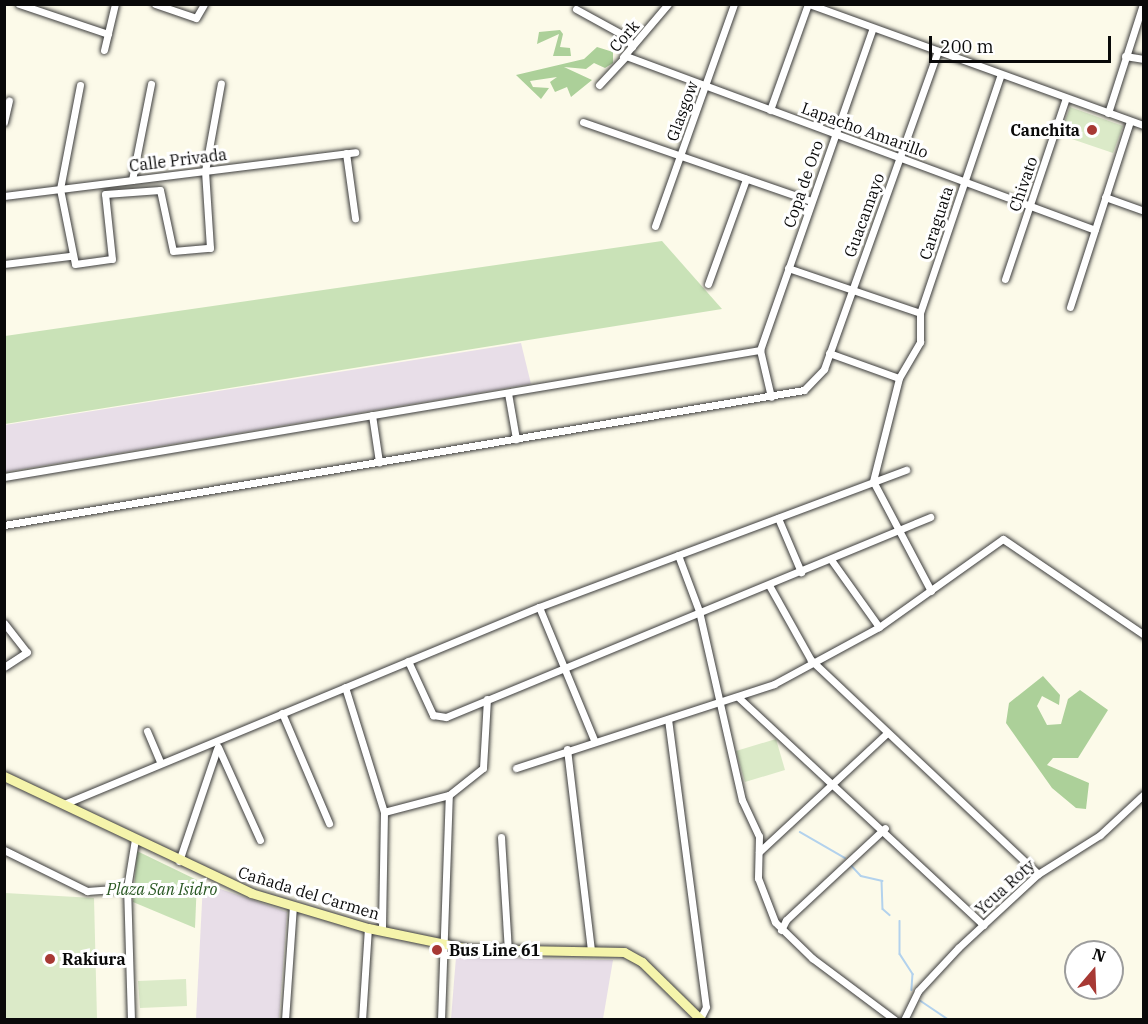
<!DOCTYPE html>
<meta charset="utf-8">
<style>
body{margin:0}
#map{position:relative;width:1148px;height:1024px;overflow:hidden;background:#fcfae9;font-family:"IBM Plex Serif",serif}
div>[style]{position:absolute}
.industrial>*{inset:0;background:#e8dee8}
.green>*{inset:0;background:#c9e2b7}
.forest>*{inset:0;background:#acd099}
.pitch>*{inset:0;background:#dbeac8}
.stream>*{height:1.5px;margin:-0.75px;padding:0 0.75px;transform-origin:0.75px;border-radius:0.75px;background:#b3d2ed}
.roads{filter:drop-shadow(0 0 2px #3c3c3c) drop-shadow(0 0 2px #3c3c3c)}
.street>*{height:7px;margin:-3.5px;padding:0 3.5px;transform-origin:3.5px;border-radius:3.5px;background:#fff}
.secondary>*{height:9px;margin:-4.5px;padding:0 4.5px;transform-origin:4.5px;border-radius:4.5px;background:#f5f4ab}
.dots>*{width:16px;height:16px;translate:-50% -50%;box-sizing:border-box;border:3px solid #fff;border-radius:50%}
span{translate:-50% -50%;white-space:nowrap;text-align:center;line-height:1.15;-webkit-text-stroke:6px #fff;paint-order:stroke}
.street-label{font-size:16px;color:#090909}
.poi-label{font-size:16px;color:#090909;font-weight:700}
.right{translate:-100% -50%;text-align:right}
.left{translate:0 -50%;text-align:left}
.park-label{font-size:16px;color:#295823;font-style:italic}
.frame{position:absolute;inset:0;border:6px solid #090909;pointer-events:none}
.north{position:absolute;left:1064px;top:940px;width:60px;height:60px;box-sizing:border-box;background:#fff;border:2px solid #9d9d9d;border-radius:50%;rotate:19deg;font-size:16px;font-weight:700;line-height:24px;text-align:center;color:#090909}
.north::after{content:'';display:block;margin:auto;width:21px;height:27px;background:#a73934;clip-path:polygon(50% 0,100% 100%,50% 72%,0 100%)}
.scale{position:absolute;left:929px;top:36px;width:182px;height:27px;box-sizing:border-box;border:3px solid #090909;border-top:0;padding-left:8px;font-size:18px;line-height:21px;white-space:nowrap;color:#090909;-webkit-text-stroke:4px #fff;paint-order:stroke}
</style>
<div id="map">
<div class="industrial">
<div style="clip-path:polygon(521px 343px,531px 384px,5px 472px,5px 425px)"></div>
<div style="clip-path:polygon(203px 883px,287px 912px,279px 1019px,196px 1019px)"></div>
<div style="clip-path:polygon(456px 957px,613px 960px,603px 1019px,451px 1019px)"></div>
</div>
<div class="green">
<div style="clip-path:polygon(662px 241px,722px 309px,5px 424px,5px 336px)"></div>
<div style="clip-path:polygon(137px 851px,197px 880px,195px 928px,133px 902px)"></div>
</div>
<div class="forest">
<div style="clip-path:polygon(560px 30px,563px 34px,560px 47px,570px 48px,571px 56px,553px 56px,559px 34px,537px 44px,539px 32px)"></div>
<div style="clip-path:polygon(597px 47px,613px 52px,613px 63px,605px 68px,594px 63px,586px 69px,564px 67px,592px 80px,571px 97px,567px 87px,555px 92px,550px 82px,557px 77px,530px 81px,533px 87px,549px 88px,541px 99px,516px 75px,584px 59px)"></div>
<div style="clip-path:polygon(1043px 676px,1060px 695px,1059px 705px,1042px 696px,1037px 706px,1047px 725px,1061px 724px,1068px 699px,1080px 690px,1108px 710px,1078px 758px,1053px 758px,1047px 765px,1089px 783px,1086px 809px,1076px 808px,1052px 788px,1006px 723px,1009px 703px)"></div>
</div>
<div class="pitch">
<div style="clip-path:polygon(1070px 107px,1123px 126px,1113px 153px,1060px 135px)"></div>
<div style="clip-path:polygon(776px 739px,785px 770px,745px 782px,736px 751px)"></div>
<div style="clip-path:polygon(5px 893px,94px 898px,97px 1019px,5px 1019px)"></div>
<div style="clip-path:polygon(186px 979px,187px 1006px,140px 1008px,138px 981px)"></div>
</div>
<div class="stream">
<div style="left:800px;top:832px;width:52px;rotate:30deg"></div>
<div style="left:850px;top:864px;width:16px;rotate:47deg"></div>
<div style="left:861px;top:876px;width:22px;rotate:13deg"></div>
<div style="left:882px;top:881px;width:28px;rotate:88deg"></div>
<div style="left:883px;top:909px;width:9px;rotate:41deg"></div>
<div style="left:900px;top:921px;width:33px;rotate:90deg"></div>
<div style="left:900px;top:954px;width:24px;rotate:57deg"></div>
<div style="left:913px;top:974px;width:16px;rotate:94deg"></div>
<div style="left:921px;top:1001px;width:34px;rotate:34deg"></div>
</div>
<div class="roads">
<div class="street">
<div style="left:19px;top:4px;width:94px;rotate:18.6deg"></div>
<div style="left:155px;top:4px;width:43px;rotate:18.9deg"></div>
<div style="left:196px;top:18px;width:16px;rotate:-60deg"></div>
<div style="left:809px;top:4px;width:356px;rotate:19.9deg"></div>
<div style="left:576px;top:9px;width:58px;rotate:28.8deg"></div>
<div style="left:627px;top:37px;width:11px;rotate:63deg"></div>
<div style="left:104px;top:50px;width:47px;rotate:-76.6deg"></div>
<div style="left:1125px;top:56px;width:19px;rotate:9deg"></div>
<div style="left:623px;top:57px;width:70px;rotate:-49.7deg"></div>
<div style="left:80px;top:85px;width:106px;rotate:100.9deg"></div>
<div style="left:60px;top:189px;width:76px;rotate:78.7deg"></div>
<div style="left:75px;top:264px;width:37px;rotate:-8deg"></div>
<div style="left:112px;top:259px;width:65px;rotate:-96.1deg"></div>
<div style="left:105px;top:194px;width:55px;rotate:-4.2deg"></div>
<div style="left:160px;top:190px;width:62px;rotate:78deg"></div>
<div style="left:173px;top:251px;width:37px;rotate:-5deg"></div>
<div style="left:210px;top:248px;width:77px;rotate:-93.7deg"></div>
<div style="left:205px;top:171px;width:89px;rotate:-79.7deg"></div>
<div style="left:599px;top:85px;width:40px;rotate:-47deg"></div>
<div style="left:626px;top:56px;width:500px;rotate:20.35deg"></div>
<div style="left:770px;top:110px;width:113px;rotate:-70.3deg"></div>
<div style="left:1108px;top:113px;width:114px;rotate:-72.2deg"></div>
<div style="left:4px;top:122px;width:22px;rotate:-77deg"></div>
<div style="left:583px;top:122px;width:241px;rotate:19.1deg"></div>
<div style="left:346px;top:153px;width:66px;rotate:82.1deg"></div>
<div style="left:132px;top:180px;width:98px;rotate:-78.8deg"></div>
<div style="left:4px;top:196px;width:354px;rotate:-7.1deg"></div>
<div style="left:1105px;top:197px;width:41px;rotate:19.7deg"></div>
<div style="left:655px;top:226px;width:236px;rotate:-70.4deg"></div>
<div style="left:4px;top:264px;width:66px;rotate:-6.9deg"></div>
<div style="left:788px;top:268px;width:139px;rotate:18.8deg"></div>
<div style="left:1005px;top:279px;width:191px;rotate:-71.4deg"></div>
<div style="left:708px;top:284px;width:112px;rotate:-70.1deg"></div>
<div style="left:1070px;top:307px;width:195px;rotate:-72.1deg"></div>
<div style="left:760px;top:350px;width:341px;rotate:-70.7deg"></div>
<div style="left:760px;top:350px;width:48px;rotate:76.8deg"></div>
<div style="left:829px;top:353px;width:74px;rotate:19.7deg"></div>
<div style="left:508px;top:393px;width:47px;rotate:80.1deg"></div>
<div style="left:372px;top:415px;width:48px;rotate:81.5deg"></div>
<div style="left:4px;top:477px;width:767px;rotate:-9.54deg"></div>
<div style="left:778px;top:518px;width:59px;rotate:66.9deg"></div>
<div style="left:4px;top:525px;width:811px;rotate:-9.58deg"></div>
<div style="left:804px;top:390px;width:29px;rotate:-46deg"></div>
<div style="left:824px;top:369px;width:338px;rotate:-70.3deg"></div>
<div style="left:678px;top:555px;width:60px;rotate:69.4deg"></div>
<div style="left:699px;top:611px;width:194px;rotate:77.2deg"></div>
<div style="left:742px;top:800px;width:40px;rotate:65deg"></div>
<div style="left:759px;top:836px;width:42px;rotate:91.4deg"></div>
<div style="left:758px;top:878px;width:47px;rotate:68.9deg"></div>
<div style="left:775px;top:922px;width:52px;rotate:44.2deg"></div>
<div style="left:812px;top:958px;width:104px;rotate:36.8deg"></div>
<div style="left:832px;top:561px;width:81px;rotate:54.5deg"></div>
<div style="left:769px;top:585px;width:86px;rotate:60.8deg"></div>
<div style="left:811px;top:660px;width:312px;rotate:43.3deg"></div>
<div style="left:931px;top:591px;width:124px;rotate:-117.8deg"></div>
<div style="left:873px;top:481px;width:106px;rotate:-75.8deg"></div>
<div style="left:899px;top:378px;width:42px;rotate:-59.7deg"></div>
<div style="left:920px;top:342px;width:29px;rotate:-90deg"></div>
<div style="left:920px;top:313px;width:252px;rotate:-71.3deg"></div>
<div style="left:539px;top:607px;width:144px;rotate:67.5deg"></div>
<div style="left:4px;top:623px;width:37px;rotate:52deg"></div>
<div style="left:27px;top:652px;width:27px;rotate:147deg"></div>
<div style="left:408px;top:661px;width:60px;rotate:65.2deg"></div>
<div style="left:433px;top:715px;width:13px;rotate:9deg"></div>
<div style="left:446px;top:717px;width:524px;rotate:-22.45deg"></div>
<div style="left:345px;top:687px;width:131px;rotate:72.7deg"></div>
<div style="left:384px;top:812px;width:119px;rotate:91deg"></div>
<div style="left:738px;top:697px;width:335px;rotate:42.9deg"></div>
<div style="left:282px;top:713px;width:120px;rotate:66.9deg"></div>
<div style="left:668px;top:719px;width:290px;rotate:82.5deg"></div>
<div style="left:706px;top:1007px;width:13px;rotate:117deg"></div>
<div style="left:147px;top:731px;width:33px;rotate:67deg"></div>
<div style="left:218px;top:747px;width:102px;rotate:65.7deg"></div>
<div style="left:567px;top:749px;width:201px;rotate:83.2deg"></div>
<div style="left:516px;top:768px;width:271px;rotate:-18deg"></div>
<div style="left:774px;top:684px;width:119px;rotate:-28.5deg"></div>
<div style="left:879px;top:627px;width:152px;rotate:-35.4deg"></div>
<div style="left:1003px;top:539px;width:171px;rotate:34.2deg"></div>
<div style="left:64px;top:804px;width:514px;rotate:-22.53deg"></div>
<div style="left:539px;top:607px;width:392px;rotate:-20.5deg"></div>
<div style="left:384px;top:812px;width:67px;rotate:-14.7deg"></div>
<div style="left:501px;top:837px;width:113px;rotate:86.5deg"></div>
<div style="left:4px;top:850px;width:93px;rotate:26.3deg"></div>
<div style="left:87px;top:891px;width:40px;rotate:-4.3deg"></div>
<div style="left:759px;top:852px;width:173px;rotate:-42.9deg"></div>
<div style="left:179px;top:861px;width:118px;rotate:-71.3deg"></div>
<div style="left:781px;top:930px;width:11px;rotate:-63deg"></div>
<div style="left:786px;top:920px;width:135px;rotate:-42.9deg"></div>
<div style="left:131px;top:1020px;width:132px;rotate:-91.7deg"></div>
<div style="left:127px;top:888px;width:50px;rotate:-80.7deg"></div>
<div style="left:285px;top:1020px;width:114px;rotate:-86deg"></div>
<div style="left:362px;top:1020px;width:92px;rotate:-86.3deg"></div>
<div style="left:441px;top:1020px;width:225px;rotate:-88deg"></div>
<div style="left:449px;top:795px;width:43px;rotate:-38.5deg"></div>
<div style="left:483px;top:768px;width:69px;rotate:-86.7deg"></div>
<div style="left:904px;top:1020px;width:32px;rotate:-64deg"></div>
<div style="left:918px;top:991px;width:59px;rotate:-47.1deg"></div>
<div style="left:958px;top:948px;width:109px;rotate:-42.8deg"></div>
<div style="left:1038px;top:874px;width:73px;rotate:-32.2deg"></div>
<div style="left:1100px;top:835px;width:60px;rotate:-43deg"></div>
</div>
<div class="secondary">
<div style="left:4px;top:776px;width:273px;rotate:25.3deg"></div>
<div style="left:251px;top:893px;width:122px;rotate:16.7deg"></div>
<div style="left:368px;top:928px;width:103px;rotate:11.7deg"></div>
<div style="left:469px;top:949px;width:155px;rotate:1.1deg"></div>
<div style="left:624px;top:952px;width:21px;rotate:29deg"></div>
<div style="left:642px;top:962px;width:83px;rotate:44.5deg"></div>
</div>
</div>
<div class="dots">
<div style="left:1092px;top:130px;background:#a73934"></div>
<div style="left:437px;top:950px;background:#a73934"></div>
<div style="left:50px;top:959px;background:#a73934"></div>
</div>
<div class="street-label">
<span style="left:624px;top:36px;rotate:-49deg">Cork</span>
<span style="left:682px;top:111px;rotate:-70deg">Glasgow</span>
<span style="left:865px;top:130px;rotate:20deg">Lapacho Amarillo</span>
<span style="left:178px;top:160px;rotate:-7deg">Calle Privada</span>
<span style="left:803px;top:184px;rotate:-71deg">Copa de Oro</span>
<span style="left:1023px;top:184px;rotate:-71deg">Chivato</span>
<span style="left:864px;top:215px;rotate:-70deg">Guacamayo</span>
<span style="left:936px;top:223px;rotate:-72deg">Caraguata</span>
<span style="left:1005px;top:887px;rotate:-42deg">Ycua Roty</span>
<span style="left:309px;top:893px;rotate:17deg">Cañada del Carmen</span>
</div>
<div class="poi-label">
<span class="right" style="left:1080px;top:130px">Canchita</span>
<span class="left" style="left:449px;top:950px">Bus Line 61</span>
<span class="left" style="left:62px;top:959px">Rakiura</span>
</div>
<div class="park-label">
<span style="left:162px;top:889px">Plaza San Isidro</span>
</div>
<div class="frame"></div>
<div class="north">N</div>
<div class="scale">200 m</div>
</div>
